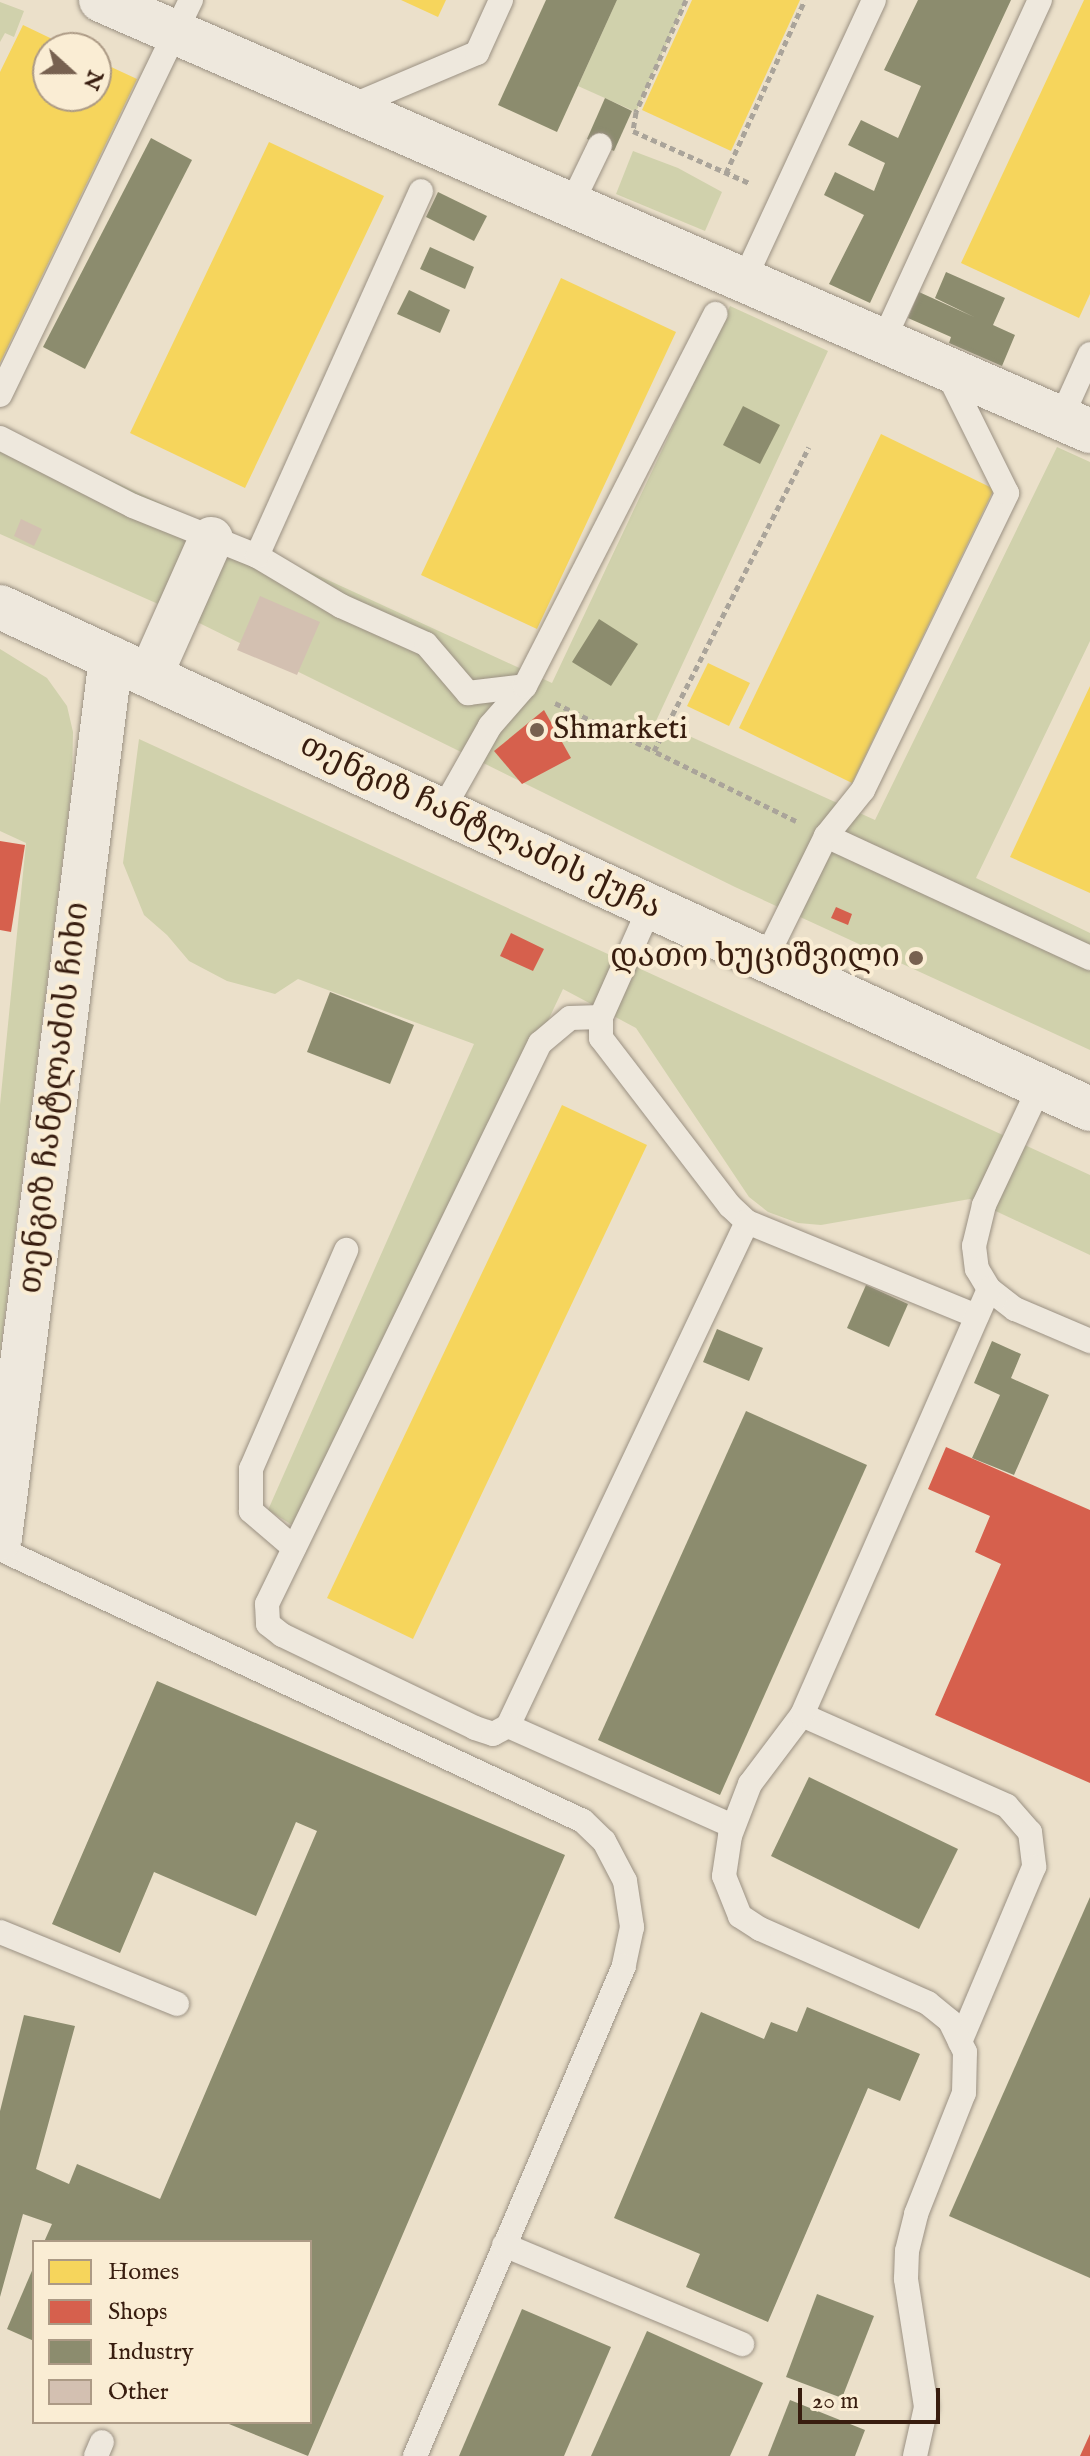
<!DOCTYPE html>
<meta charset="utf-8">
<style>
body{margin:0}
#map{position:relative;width:1090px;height:2456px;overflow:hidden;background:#ebe0ca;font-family:"IM FELL English","Noto Serif Georgian",serif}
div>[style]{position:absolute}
.green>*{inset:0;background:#d0d1ac}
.homes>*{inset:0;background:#f6d55c}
.shops>*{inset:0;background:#d6604d}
.industry>*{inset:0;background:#8c8c6e}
.building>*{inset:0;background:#d3c0b1}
.path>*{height:5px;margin-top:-2.5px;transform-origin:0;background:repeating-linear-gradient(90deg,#aaa49a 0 6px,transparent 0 10px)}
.roads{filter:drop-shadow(0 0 2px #9b9183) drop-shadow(0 0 2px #9b9183)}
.lane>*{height:24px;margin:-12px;padding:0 12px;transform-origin:12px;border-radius:12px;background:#eee8dd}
.street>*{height:44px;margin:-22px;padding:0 22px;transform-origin:22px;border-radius:22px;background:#eee8dd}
.secondary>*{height:44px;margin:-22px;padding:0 22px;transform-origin:22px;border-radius:22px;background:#eee8dd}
.dots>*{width:22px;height:22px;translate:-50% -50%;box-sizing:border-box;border:4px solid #faedd4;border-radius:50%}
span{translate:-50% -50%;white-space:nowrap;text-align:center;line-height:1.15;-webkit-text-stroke:8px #faedd4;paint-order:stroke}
.poi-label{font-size:32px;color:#381d0f}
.left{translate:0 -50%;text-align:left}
.right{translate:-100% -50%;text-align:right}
.street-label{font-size:32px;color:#381d0f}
.legend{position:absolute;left:32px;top:2240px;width:280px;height:184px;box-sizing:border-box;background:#faedd4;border:2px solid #ac9a85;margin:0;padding:10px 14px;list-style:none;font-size:24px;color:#381d0f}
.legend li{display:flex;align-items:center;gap:16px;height:40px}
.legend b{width:40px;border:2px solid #ac9a85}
.north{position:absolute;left:32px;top:32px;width:80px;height:80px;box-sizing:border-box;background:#faedd4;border:2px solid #ac9a85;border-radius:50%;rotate:111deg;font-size:22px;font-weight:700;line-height:32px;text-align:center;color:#381d0f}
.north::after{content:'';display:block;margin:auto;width:28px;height:36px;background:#776150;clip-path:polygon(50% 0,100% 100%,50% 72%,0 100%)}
.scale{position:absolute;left:798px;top:2388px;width:142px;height:36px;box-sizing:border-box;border:4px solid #381d0f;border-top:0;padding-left:10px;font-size:24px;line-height:28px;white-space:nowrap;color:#381d0f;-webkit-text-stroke:6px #faedd4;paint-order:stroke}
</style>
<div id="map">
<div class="green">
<div style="clip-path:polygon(617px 0,686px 0,636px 112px,578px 86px)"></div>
<div style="clip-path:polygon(0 2px,24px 11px,14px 37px,5px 33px,0 42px)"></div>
<div style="clip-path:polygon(633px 151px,678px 168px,722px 192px,705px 231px,616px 194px)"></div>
<div style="clip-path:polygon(730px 306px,828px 351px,656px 721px,875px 820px,1057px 447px,1090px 462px,1090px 641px,976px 878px,1090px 933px,1090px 1050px,735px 887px,183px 615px,0 534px,0 429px,552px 683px)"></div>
<div style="clip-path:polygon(0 649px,47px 678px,67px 706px,73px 732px,72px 783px,0 1352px,0 1105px,26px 843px,0 831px)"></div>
<div style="clip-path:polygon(139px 739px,1090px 1175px,1090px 1255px,970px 1199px,821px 1225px,798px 1223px,768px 1212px,749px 1197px,636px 1028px,563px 989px,305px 1533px,268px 1510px,474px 1044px,298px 979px,275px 994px,227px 981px,189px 961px,167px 935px,144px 915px,123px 863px)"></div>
</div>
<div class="homes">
<div style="clip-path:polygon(401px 0,446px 0,438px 17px)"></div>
<div style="clip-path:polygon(692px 0,800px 0,731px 151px,642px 110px)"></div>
<div style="clip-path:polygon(1084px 0,1090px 0,1090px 294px,1079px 318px,961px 263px)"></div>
<div style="clip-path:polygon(23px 25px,71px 48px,48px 48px,48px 96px,96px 96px,96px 60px,137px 79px,0 363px,0 72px)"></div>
<div style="clip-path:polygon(269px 142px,384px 196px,245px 488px,130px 433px)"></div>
<div style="clip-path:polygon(561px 278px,676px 332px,537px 629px,421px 575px)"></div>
<div style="clip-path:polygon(881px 434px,994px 489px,852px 783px,739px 728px)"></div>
<div style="clip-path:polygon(708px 663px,750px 683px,729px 726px,687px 706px)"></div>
<div style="clip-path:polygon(1090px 686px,1090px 893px,1010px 857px)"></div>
<div style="clip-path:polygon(562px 1105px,647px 1145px,413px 1639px,327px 1598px)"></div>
</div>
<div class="shops">
<div style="clip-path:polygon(544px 710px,571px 758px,522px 784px,494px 751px)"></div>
<div style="clip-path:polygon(0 841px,25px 845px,11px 932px,0 930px)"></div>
<div style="clip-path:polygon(836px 907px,852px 914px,848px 925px,831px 918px)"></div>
<div style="clip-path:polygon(511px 933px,544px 949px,533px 971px,500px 956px)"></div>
<div style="clip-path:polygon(946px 1447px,1090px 1510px,1090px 1783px,935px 1715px,1001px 1564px,975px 1552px,990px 1516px,928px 1489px)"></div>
<div style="clip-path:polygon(1090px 2434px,1090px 2456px,1080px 2456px)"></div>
</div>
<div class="industry">
<div style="clip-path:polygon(546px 0,617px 0,557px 132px,498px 105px)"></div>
<div style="clip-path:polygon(918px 0,1011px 0,870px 303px,829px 284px,864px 215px,824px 195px,835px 172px,874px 191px,885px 163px,848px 145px,861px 120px,898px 138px,921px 86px,884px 70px)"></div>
<div style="clip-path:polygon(605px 98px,632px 111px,614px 151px,587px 139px)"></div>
<div style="clip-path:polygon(151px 138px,192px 160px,85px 369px,43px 347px)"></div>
<div style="clip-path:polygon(438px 192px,487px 216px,474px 241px,426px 217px)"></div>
<div style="clip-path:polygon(430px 247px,474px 267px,465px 289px,420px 269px)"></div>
<div style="clip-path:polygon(946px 272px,1005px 298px,993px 325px,1015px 335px,1002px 366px,949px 343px,951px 337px,908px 318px,919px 292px,974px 317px,935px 298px)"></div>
<div style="clip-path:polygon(409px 290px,450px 310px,440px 333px,397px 314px)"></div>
<div style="clip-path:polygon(743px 406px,780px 425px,760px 464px,723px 445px)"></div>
<div style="clip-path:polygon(599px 619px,638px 644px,611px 686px,572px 662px)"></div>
<div style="clip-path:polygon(330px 992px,414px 1025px,390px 1084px,307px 1052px)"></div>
<div style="clip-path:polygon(866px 1285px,908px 1304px,889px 1347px,847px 1328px)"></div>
<div style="clip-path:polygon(717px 1329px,763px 1348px,749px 1381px,703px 1362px)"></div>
<div style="clip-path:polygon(992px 1341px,1021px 1354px,1011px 1378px,1049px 1395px,1014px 1475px,972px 1458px,1000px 1395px,974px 1383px)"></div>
<div style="clip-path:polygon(746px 1411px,867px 1465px,720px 1795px,598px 1740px)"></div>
<div style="clip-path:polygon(157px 1681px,565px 1855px,308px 2456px,224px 2422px,310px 2422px,310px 2242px,44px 2242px,52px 2224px,23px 2214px,0 2297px,0 2111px,24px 2015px,75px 2026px,36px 2169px,69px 2184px,77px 2164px,160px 2199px,317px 1831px,296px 1822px,256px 1916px,154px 1872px,120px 1953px,52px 1924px)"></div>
<div style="clip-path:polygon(809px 1777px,958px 1849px,919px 1929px,771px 1856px)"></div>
<div style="clip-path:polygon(1090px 1897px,1090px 2278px,949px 2216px)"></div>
<div style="clip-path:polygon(807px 2007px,920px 2054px,900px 2101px,868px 2088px,768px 2322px,686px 2287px,700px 2254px,614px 2218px,701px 2012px,764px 2039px,771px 2022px,797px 2032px)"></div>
<div style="clip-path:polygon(34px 2266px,34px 2341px,7px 2329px)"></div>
<div style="clip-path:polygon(817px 2294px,874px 2316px,842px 2398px,786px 2377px)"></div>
<div style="clip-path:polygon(522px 2309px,611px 2347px,564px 2456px,459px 2456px)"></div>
<div style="clip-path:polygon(647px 2331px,763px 2383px,730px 2456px,591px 2456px)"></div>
<div style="clip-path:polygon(790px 2400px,865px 2430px,855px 2456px,768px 2456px)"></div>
</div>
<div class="building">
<div style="clip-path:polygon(21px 519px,42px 529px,34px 546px,14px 536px)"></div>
<div style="clip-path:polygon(260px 596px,320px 622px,297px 675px,237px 650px)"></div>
</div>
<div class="path">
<div style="left:686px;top:0;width:123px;rotate:114.1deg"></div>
<div style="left:636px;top:112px;width:19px;rotate:99deg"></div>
<div style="left:633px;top:131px;width:127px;rotate:24.1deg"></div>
<div style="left:726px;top:173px;width:190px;rotate:-65.5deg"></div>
<div style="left:555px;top:703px;width:110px;rotate:25.9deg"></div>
<div style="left:796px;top:821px;width:158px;rotate:-153.8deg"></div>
<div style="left:654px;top:751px;width:341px;rotate:-63deg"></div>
</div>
<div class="roads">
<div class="lane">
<div style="left:349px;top:107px;width:139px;rotate:-22.9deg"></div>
<div style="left:477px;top:53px;width:58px;rotate:-65.6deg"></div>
<div style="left:572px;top:203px;width:64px;rotate:-64.2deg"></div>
<div style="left:745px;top:278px;width:306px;rotate:-65.1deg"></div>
<div style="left:884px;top:339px;width:373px;rotate:-65.3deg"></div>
<div style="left:0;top:395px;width:439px;rotate:-64.2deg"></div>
<div style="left:1061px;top:418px;width:70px;rotate:-65.6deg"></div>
<div style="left:0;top:438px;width:149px;rotate:27.1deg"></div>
<div style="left:133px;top:506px;width:134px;rotate:22deg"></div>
<div style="left:257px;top:556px;width:98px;rotate:30.8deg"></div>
<div style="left:341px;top:606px;width:93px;rotate:24.1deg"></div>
<div style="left:426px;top:644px;width:65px;rotate:49.4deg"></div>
<div style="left:468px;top:693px;width:57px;rotate:-7deg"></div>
<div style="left:257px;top:556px;width:400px;rotate:-65.8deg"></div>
<div style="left:442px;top:811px;width:98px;rotate:-60.5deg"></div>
<div style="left:490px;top:726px;width:53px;rotate:-48.8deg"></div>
<div style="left:525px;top:686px;width:418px;rotate:-62.9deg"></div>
<div style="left:826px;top:836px;width:291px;rotate:24.8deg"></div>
<div style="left:650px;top:907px;width:120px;rotate:114deg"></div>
<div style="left:601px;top:1017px;width:21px;rotate:90deg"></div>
<div style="left:601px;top:1038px;width:212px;rotate:52.5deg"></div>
<div style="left:730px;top:1206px;width:23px;rotate:43deg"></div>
<div style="left:747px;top:1222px;width:248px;rotate:22.3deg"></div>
<div style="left:765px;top:960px;width:138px;rotate:-63.8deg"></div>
<div style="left:826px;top:836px;width:59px;rotate:-51.2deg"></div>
<div style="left:863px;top:790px;width:330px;rotate:-64.1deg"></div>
<div style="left:1007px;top:493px;width:137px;rotate:-116.4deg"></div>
<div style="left:601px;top:1017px;width:31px;rotate:178deg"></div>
<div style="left:570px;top:1018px;width:39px;rotate:140deg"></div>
<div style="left:540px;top:1043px;width:624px;rotate:115.95deg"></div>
<div style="left:267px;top:1604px;width:20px;rotate:87deg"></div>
<div style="left:268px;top:1624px;width:18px;rotate:38deg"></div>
<div style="left:282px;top:1635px;width:214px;rotate:25.7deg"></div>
<div style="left:475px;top:1728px;width:19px;rotate:18deg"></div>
<div style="left:493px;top:1734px;width:17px;rotate:-28deg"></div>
<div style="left:508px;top:1726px;width:558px;rotate:-64.63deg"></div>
<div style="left:1040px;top:1086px;width:132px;rotate:115.2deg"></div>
<div style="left:984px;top:1205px;width:42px;rotate:103.7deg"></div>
<div style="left:974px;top:1246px;width:23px;rotate:83deg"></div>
<div style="left:977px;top:1269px;width:23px;rotate:59deg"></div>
<div style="left:989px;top:1289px;width:33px;rotate:38deg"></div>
<div style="left:1015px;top:1309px;width:82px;rotate:23.1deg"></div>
<div style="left:294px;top:1548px;width:57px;rotate:-139.3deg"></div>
<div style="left:251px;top:1511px;width:42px;rotate:-90deg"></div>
<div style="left:251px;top:1469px;width:239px;rotate:-66.5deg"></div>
<div style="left:0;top:1549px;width:643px;rotate:25.01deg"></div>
<div style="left:583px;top:1821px;width:29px;rotate:44deg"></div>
<div style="left:604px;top:1841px;width:45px;rotate:62.3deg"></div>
<div style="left:625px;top:1881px;width:47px;rotate:81.3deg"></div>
<div style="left:632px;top:1927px;width:40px;rotate:102deg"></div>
<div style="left:624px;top:1966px;width:533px;rotate:113.1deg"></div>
<div style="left:802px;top:1715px;width:224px;rotate:23.9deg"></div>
<div style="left:1007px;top:1806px;width:35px;rotate:49deg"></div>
<div style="left:1030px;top:1832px;width:35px;rotate:83deg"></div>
<div style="left:1034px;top:1867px;width:190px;rotate:112.9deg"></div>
<div style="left:508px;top:1726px;width:246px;rotate:24deg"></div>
<div style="left:0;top:1932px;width:191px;rotate:22.1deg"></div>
<div style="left:504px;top:2245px;width:258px;rotate:22.6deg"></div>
<div style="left:96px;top:2456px;width:15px;rotate:-67deg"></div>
<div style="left:915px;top:2456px;width:50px;rotate:-77.3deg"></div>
<div style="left:926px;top:2407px;width:130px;rotate:-98.9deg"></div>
<div style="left:906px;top:2279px;width:28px;rotate:-88deg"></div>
<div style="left:907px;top:2251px;width:38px;rotate:-76deg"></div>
<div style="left:916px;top:2214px;width:130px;rotate:-68.4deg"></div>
<div style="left:964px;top:2093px;width:41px;rotate:-88.6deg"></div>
<div style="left:965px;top:2052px;width:34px;rotate:-116deg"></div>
<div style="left:950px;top:2021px;width:28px;rotate:-141deg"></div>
<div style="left:928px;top:2003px;width:184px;rotate:-156.2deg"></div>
<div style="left:760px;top:1929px;width:24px;rotate:-147deg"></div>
<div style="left:740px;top:1916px;width:43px;rotate:-111.8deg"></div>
<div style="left:724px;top:1876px;width:40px;rotate:-81.5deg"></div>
<div style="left:730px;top:1836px;width:56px;rotate:-69deg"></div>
<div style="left:750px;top:1784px;width:86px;rotate:-53deg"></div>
<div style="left:802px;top:1715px;width:465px;rotate:-66.3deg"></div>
</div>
<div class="street">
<div style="left:101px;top:0;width:1079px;rotate:23.55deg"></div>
<div style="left:150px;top:676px;width:150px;rotate:-66deg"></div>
<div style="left:0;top:1538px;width:887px;rotate:-82.81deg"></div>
</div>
<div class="secondary">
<div style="left:0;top:607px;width:1200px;rotate:24.73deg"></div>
</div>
</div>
<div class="dots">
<div style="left:537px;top:730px;background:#776150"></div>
<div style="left:916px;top:958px;background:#776150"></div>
</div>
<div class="poi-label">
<span class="left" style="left:553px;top:730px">Shmarketi</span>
<span class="right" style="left:900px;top:958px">დათო ხუციშვილი</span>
</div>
<div class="street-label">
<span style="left:480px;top:828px;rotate:25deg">თენგიზ ჩანტლაძის ქუჩა</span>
<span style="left:56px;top:1098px;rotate:-83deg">თენგიზ ჩანტლაძის ჩიხი</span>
</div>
<ul class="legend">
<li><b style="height:22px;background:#f6d55c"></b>Homes</li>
<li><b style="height:22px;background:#d6604d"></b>Shops</li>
<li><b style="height:22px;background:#8c8c6e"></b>Industry</li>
<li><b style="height:22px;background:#d3c0b1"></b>Other</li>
</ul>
<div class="north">N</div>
<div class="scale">20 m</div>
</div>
